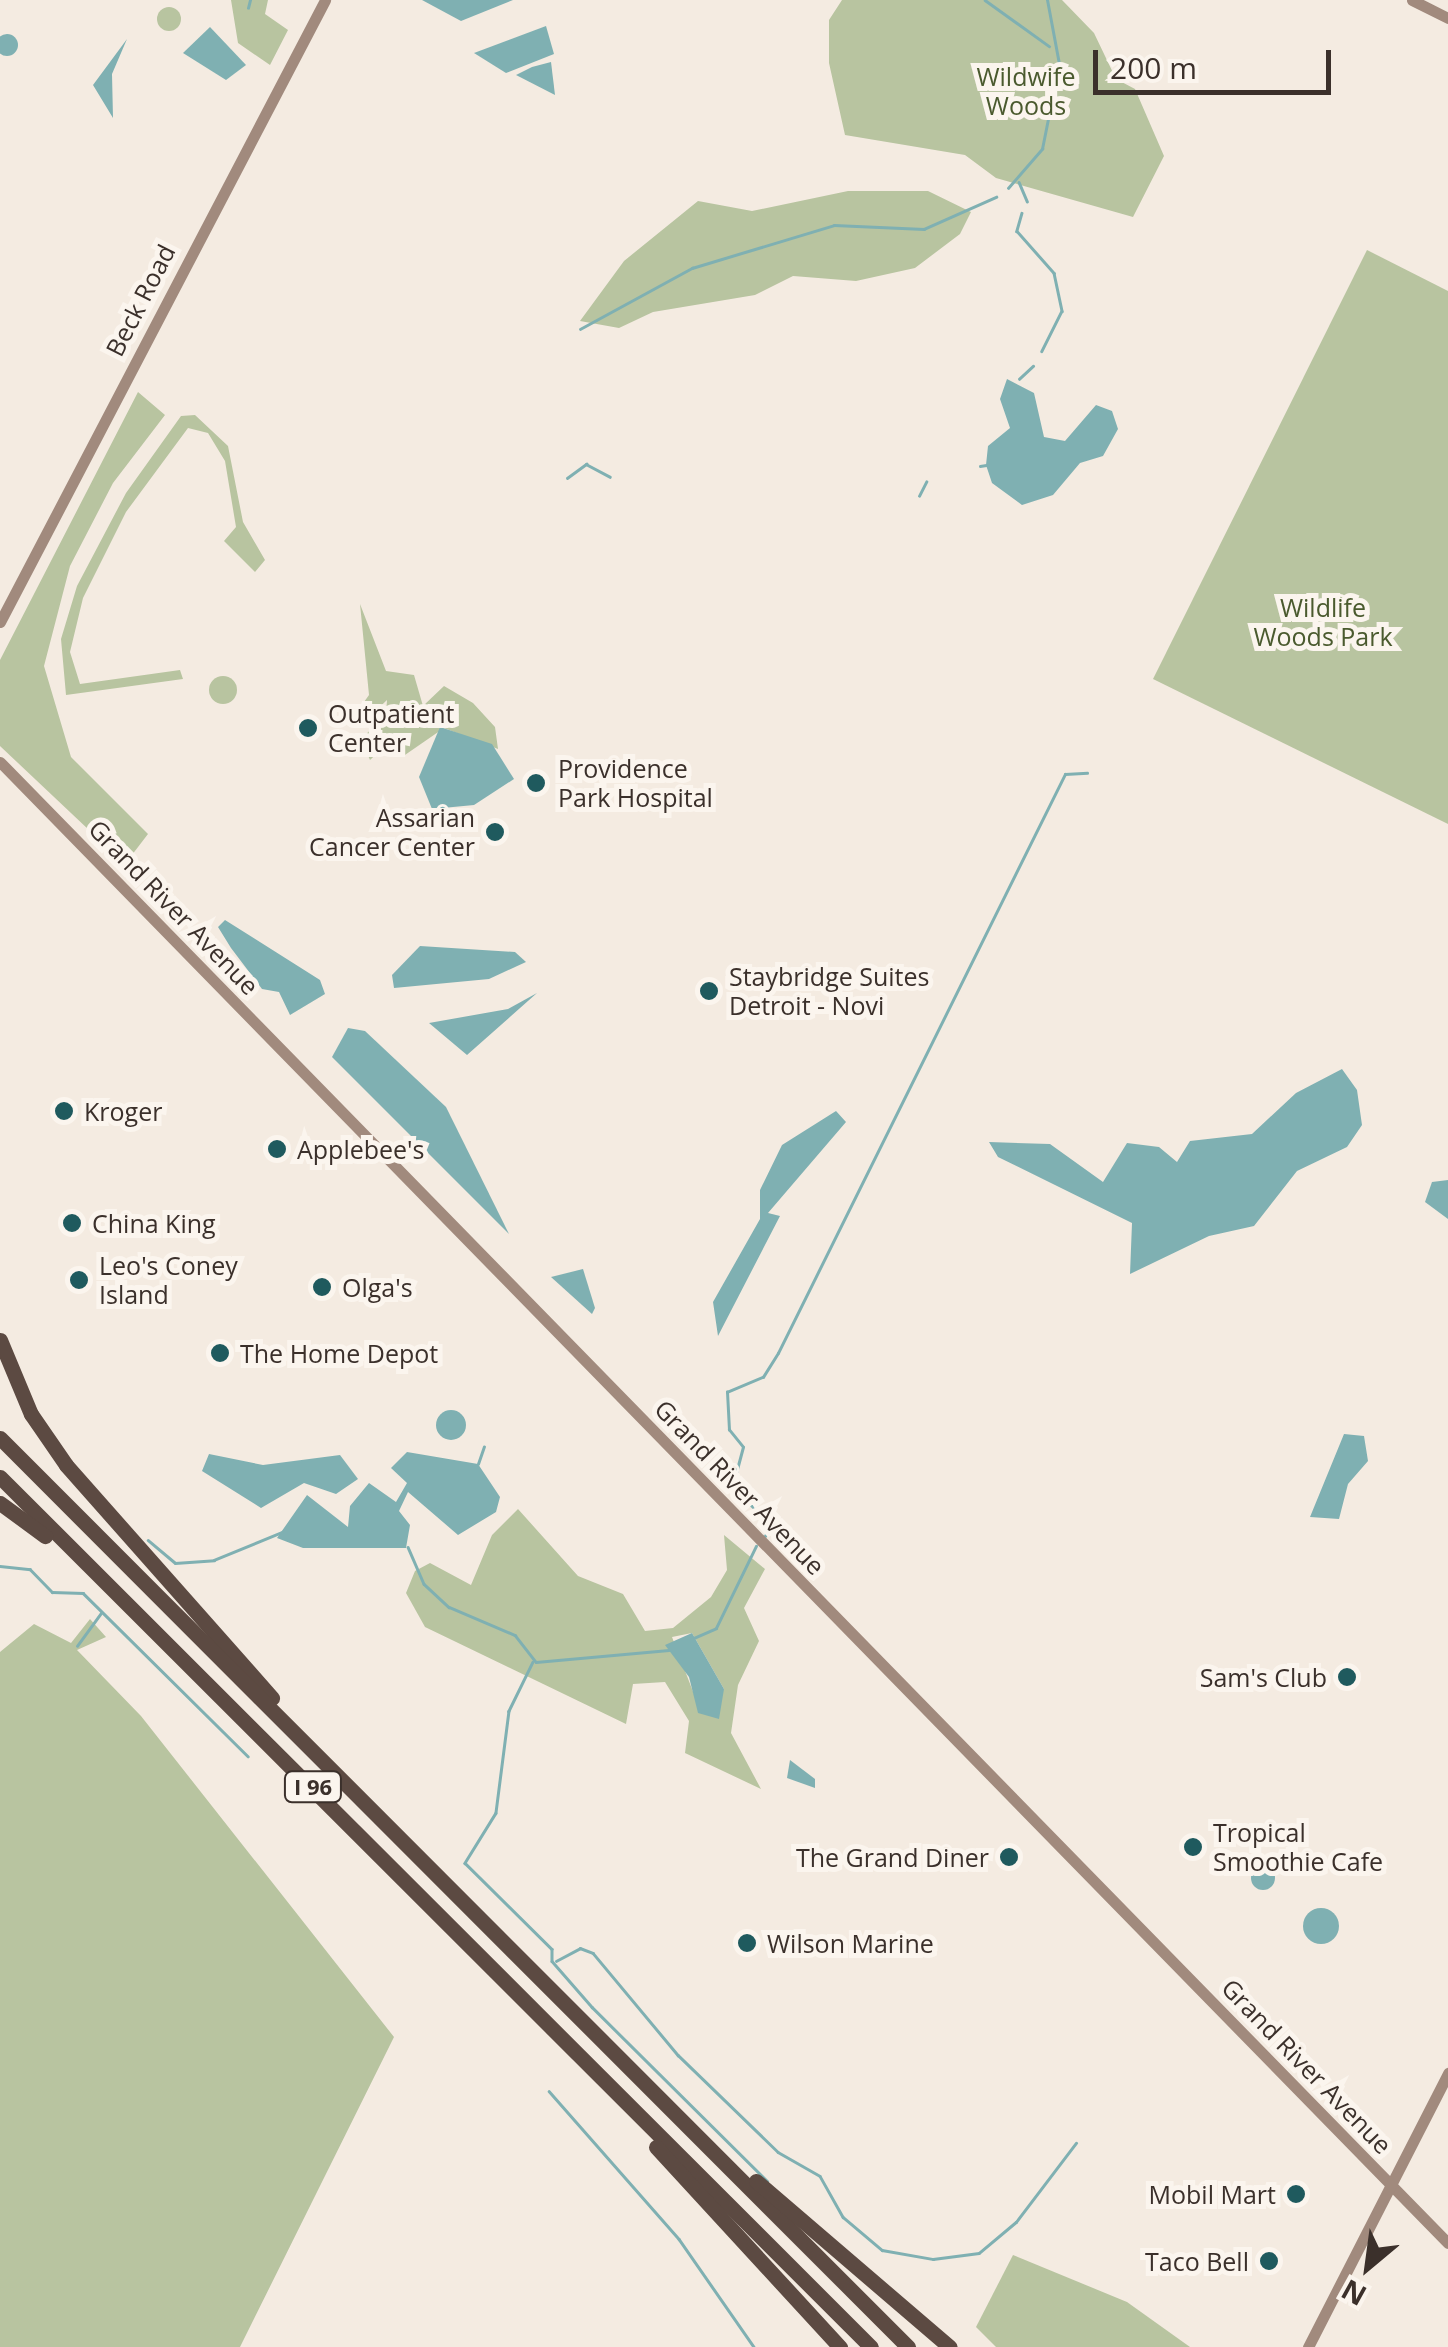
<!DOCTYPE html>
<style>
body{margin:0}
#map{position:relative;width:1448px;height:2347px;overflow:hidden;background:#f4ebe1;font-family:"Open Sans",sans-serif}
div>[style]{position:absolute}
.green>*{inset:0;background:#b8c4a0}
.round{border-radius:50%}
.water>*{inset:0;background:#7fb0b2}
.stream>*{height:2.5px;margin:-1.25px;padding:0 1.25px;transform-origin:1.25px;border-radius:1.25px;background:#7fb0b2}
.secondary>*{height:11px;margin:-5.5px;padding:0 5.5px;transform-origin:5.5px;border-radius:5.5px;background:#a18a7d}
.highway>*{height:15px;margin:-7.5px;padding:0 7.5px;transform-origin:7.5px;border-radius:7.5px;background:#5c4a42}
.dots>*{width:28px;height:28px;translate:-50% -50%;box-sizing:border-box;border:5px solid #fbf5ee;border-radius:50%}
span{translate:-50% -50%;white-space:nowrap;text-align:center;line-height:1.15;-webkit-text-stroke:10px #fbf5ee;paint-order:stroke}
.shield-label span{padding:2px 8px;background:#fbf5ee;border:2px solid;border-radius:8px;-webkit-text-stroke-width:0}
.shield-label{font-size:22px;color:#3b302b;font-weight:700}
.park-label{font-size:25px;color:#4a5a2e}
.street-label{font-size:25px;color:#3b302b}
.poi-label{font-size:25px;color:#3b302b}
.left{translate:0 -50%;text-align:left}
.right{translate:-100% -50%;text-align:right}
.north{position:absolute;left:1318px;top:2217px;width:100px;height:100px;-webkit-text-stroke:8px #fbf5ee;paint-order:stroke;rotate:209deg;font-size:28px;font-weight:700;line-height:40px;text-align:center;color:#3b302b}
.north::after{content:'';display:block;margin:auto;width:35px;height:45px;background:#3b302b;clip-path:polygon(50% 0,100% 100%,50% 72%,0 100%)}
.scale{position:absolute;left:1093px;top:50px;width:238px;height:45px;box-sizing:border-box;border:5px solid #3b302b;border-top:0;padding-left:12px;font-size:30px;line-height:35px;white-space:nowrap;color:#3b302b;-webkit-text-stroke:8px #fbf5ee;paint-order:stroke}
</style>
<div id="map">
<div class="green">
<div style="clip-path:polygon(231px 0,268px 0,265px 14px,288px 30px,270px 65px,238px 43px)"></div>
<div style="clip-path:polygon(842px 0,1062px 0,1094px 33px,1116px 79px,1135px 89px,1164px 156px,1133px 217px,996px 178px,965px 155px,845px 135px,829px 63px,829px 20px)"></div>
<div class="round" style="left:157px;top:7px;width:24px;height:24px"></div>
<div style="clip-path:polygon(848px 191px,928px 191px,971px 212px,960px 234px,915px 268px,856px 281px,793px 276px,755px 295px,653px 312px,619px 328px,580px 321px,624px 261px,698px 201px,752px 211px)"></div>
<div style="clip-path:polygon(1367px 250px,1448px 291px,1448px 824px,1153px 679px)"></div>
<div style="clip-path:polygon(138px 392px,165px 415px,113px 483px,70px 566px,44px 666px,71px 757px,148px 834px,125px 864px,0 746px,0 660px)"></div>
<div style="clip-path:polygon(195px 415px,228px 446px,243px 522px,265px 560px,255px 572px,224px 541px,236px 527px,225px 461px,208px 433px,188px 428px,126px 512px,83px 598px,70px 652px,80px 684px,180px 670px,183px 679px,66px 695px,61px 639px,77px 586px,126px 493px,181px 416px)"></div>
<div style="clip-path:polygon(360px 604px,386px 671px,414px 675px,423px 706px,444px 686px,473px 703px,495px 727px,498px 749px,444px 728px,402px 757px,390px 741px,370px 760px,361px 739px,386px 715px,387px 700px,362px 724px,354px 716px,369px 695px)"></div>
<div class="round" style="left:209px;top:676px;width:28px;height:28px"></div>
<div style="clip-path:polygon(evenodd,518px 1509px,578px 1576px,623px 1594px,645px 1631px,673px 1628px,711px 1597px,727px 1570px,724px 1535px,765px 1569px,744px 1608px,759px 1641px,738px 1685px,731px 1733px,761px 1789px,685px 1753px,689px 1721px,665px 1682px,633px 1684px,626px 1724px,425px 1627px,406px 1593px,415px 1571px,430px 1563px,471px 1585px,492px 1535px,518px 1509px,692px 1633px,724px 1689px,697px 1702px,672px 1637px,692px 1633px)"></div>
<div style="clip-path:polygon(90px 1619px,106px 1637px,77px 1650px,141px 1716px,394px 2037px,240px 2347px,0 2347px,0 1652px,34px 1624px,71px 1643px)"></div>
<div style="clip-path:polygon(1013px 2255px,1127px 2302px,1190px 2347px,996px 2347px,976px 2327px)"></div>
</div>
<div class="water">
<div style="clip-path:polygon(422px 0,513px 0,461px 21px)"></div>
<div style="clip-path:polygon(546px 26px,554px 54px,506px 73px,474px 53px)"></div>
<div style="clip-path:polygon(210px 27px,246px 65px,226px 80px,183px 53px)"></div>
<div class="round" style="left:-4px;top:34px;width:22px;height:22px"></div>
<div style="clip-path:polygon(127px 39px,112px 74px,113px 118px,93px 85px)"></div>
<div style="clip-path:polygon(551px 62px,555px 95px,516px 75px,532px 67px)"></div>
<div style="clip-path:polygon(1007px 379px,1034px 393px,1044px 437px,1065px 441px,1096px 405px,1112px 411px,1118px 429px,1103px 456px,1080px 463px,1053px 495px,1022px 505px,992px 483px,986px 465px,988px 446px,1010px 428px,1000px 399px)"></div>
<div style="clip-path:polygon(440px 727px,492px 744px,514px 779px,474px 805px,432px 809px,419px 777px)"></div>
<div style="clip-path:polygon(225px 920px,320px 980px,325px 994px,290px 1015px,279px 992px,262px 989px,231px 948px,218px 927px)"></div>
<div style="clip-path:polygon(420px 946px,515px 952px,526px 962px,489px 979px,394px 988px,392px 975px)"></div>
<div style="clip-path:polygon(537px 993px,467px 1055px,429px 1023px,508px 1009px)"></div>
<div style="clip-path:polygon(348px 1028px,365px 1031px,446px 1107px,509px 1234px,332px 1057px)"></div>
<div style="clip-path:polygon(1342px 1069px,1357px 1090px,1362px 1125px,1347px 1147px,1297px 1171px,1254px 1226px,1209px 1236px,1130px 1274px,1132px 1223px,998px 1157px,989px 1142px,1050px 1144px,1103px 1182px,1127px 1143px,1159px 1147px,1177px 1162px,1190px 1141px,1252px 1134px,1296px 1093px)"></div>
<div style="clip-path:polygon(836px 1111px,846px 1122px,768px 1213px,780px 1216px,718px 1336px,713px 1302px,760px 1219px,760px 1190px,782px 1145px)"></div>
<div style="clip-path:polygon(1448px 1180px,1448px 1219px,1425px 1202px,1432px 1182px)"></div>
<div style="clip-path:polygon(583px 1269px,595px 1308px,592px 1314px,551px 1277px)"></div>
<div class="round" style="left:436px;top:1410px;width:30px;height:30px"></div>
<div style="clip-path:polygon(1344px 1434px,1364px 1436px,1368px 1461px,1348px 1484px,1339px 1519px,1310px 1517px)"></div>
<div style="clip-path:polygon(407px 1452px,478px 1464px,500px 1497px,496px 1512px,458px 1535px,408px 1492px,399px 1511px,410px 1525px,406px 1548px,303px 1548px,277px 1538px,307px 1495px,348px 1527px,350px 1506px,369px 1483px,396px 1502px,407px 1483px,391px 1468px)"></div>
<div style="clip-path:polygon(209px 1454px,263px 1465px,340px 1455px,358px 1479px,336px 1494px,304px 1483px,261px 1508px,202px 1471px)"></div>
<div style="clip-path:polygon(692px 1633px,724px 1689px,719px 1719px,698px 1713px,689px 1677px,665px 1645px)"></div>
<div style="clip-path:polygon(790px 1760px,815px 1779px,815px 1788px,787px 1778px)"></div>
<div class="round" style="left:1251px;top:1866px;width:24px;height:24px"></div>
<div class="round" style="left:1303px;top:1908px;width:36px;height:36px"></div>
</div>
<div class="stream">
<div style="left:985px;top:0;width:79px;rotate:35.7deg"></div>
<div style="left:248px;top:8px;width:8px;rotate:-76deg"></div>
<div style="left:1019px;top:182px;width:21px;rotate:67deg"></div>
<div style="left:1008px;top:188px;width:52px;rotate:-48.9deg"></div>
<div style="left:1042px;top:149px;width:87px;rotate:-78.7deg"></div>
<div style="left:1059px;top:64px;width:65px;rotate:-100.6deg"></div>
<div style="left:1022px;top:213px;width:19px;rotate:106deg"></div>
<div style="left:1017px;top:231px;width:56px;rotate:48.6deg"></div>
<div style="left:1054px;top:273px;width:39px;rotate:78deg"></div>
<div style="left:1062px;top:311px;width:45px;rotate:116.6deg"></div>
<div style="left:580px;top:329px;width:128px;rotate:-28.6deg"></div>
<div style="left:692px;top:268px;width:148px;rotate:-16.8deg"></div>
<div style="left:834px;top:225px;width:90px;rotate:2.5deg"></div>
<div style="left:924px;top:229px;width:79px;rotate:-24deg"></div>
<div style="left:1019px;top:379px;width:19px;rotate:-43deg"></div>
<div style="left:980px;top:466px;width:6px;rotate:-9deg"></div>
<div style="left:567px;top:478px;width:24px;rotate:-36deg"></div>
<div style="left:586px;top:464px;width:27px;rotate:28deg"></div>
<div style="left:919px;top:496px;width:16px;rotate:-63deg"></div>
<div style="left:478px;top:1464px;width:18px;rotate:-71deg"></div>
<div style="left:765px;top:1536px;width:13px;rotate:-58deg"></div>
<div style="left:772px;top:1525px;width:54px;rotate:-137.2deg"></div>
<div style="left:732px;top:1488px;width:42px;rotate:-75deg"></div>
<div style="left:743px;top:1447px;width:22px;rotate:-129deg"></div>
<div style="left:729px;top:1430px;width:38px;rotate:-93deg"></div>
<div style="left:727px;top:1392px;width:39px;rotate:-23deg"></div>
<div style="left:763px;top:1377px;width:28px;rotate:-58deg"></div>
<div style="left:778px;top:1353px;width:646px;rotate:-63.63deg"></div>
<div style="left:1065px;top:774px;width:22px;rotate:-3deg"></div>
<div style="left:148px;top:1540px;width:35px;rotate:40deg"></div>
<div style="left:175px;top:1563px;width:39px;rotate:-4deg"></div>
<div style="left:214px;top:1560px;width:74px;rotate:-22.4deg"></div>
<div style="left:408px;top:1547px;width:40px;rotate:66.6deg"></div>
<div style="left:424px;top:1584px;width:34px;rotate:43deg"></div>
<div style="left:449px;top:1607px;width:72px;rotate:23deg"></div>
<div style="left:515px;top:1635px;width:34px;rotate:52deg"></div>
<div style="left:536px;top:1662px;width:133px;rotate:-5.2deg"></div>
<div style="left:0;top:1566px;width:30px;rotate:6deg"></div>
<div style="left:30px;top:1569px;width:32px;rotate:46deg"></div>
<div style="left:52px;top:1592px;width:31px;rotate:2deg"></div>
<div style="left:83px;top:1593px;width:232px;rotate:44.7deg"></div>
<div style="left:694px;top:1638px;width:24px;rotate:-24deg"></div>
<div style="left:716px;top:1628px;width:91px;rotate:-64deg"></div>
<div style="left:77px;top:1646px;width:41px;rotate:-54deg"></div>
<div style="left:533px;top:1662px;width:55px;rotate:116.1deg"></div>
<div style="left:509px;top:1711px;width:103px;rotate:97.3deg"></div>
<div style="left:496px;top:1813px;width:59px;rotate:121.8deg"></div>
<div style="left:465px;top:1863px;width:122px;rotate:44.7deg"></div>
<div style="left:552px;top:1949px;width:12px;rotate:90deg"></div>
<div style="left:552px;top:1961px;width:61px;rotate:49deg"></div>
<div style="left:592px;top:2007px;width:247px;rotate:44.8deg"></div>
<div style="left:556px;top:1961px;width:27px;rotate:-28deg"></div>
<div style="left:580px;top:1948px;width:14px;rotate:21deg"></div>
<div style="left:593px;top:1953px;width:133px;rotate:50.2deg"></div>
<div style="left:678px;top:2055px;width:139px;rotate:44.1deg"></div>
<div style="left:778px;top:2152px;width:48px;rotate:29.7deg"></div>
<div style="left:820px;top:2176px;width:47px;rotate:60.7deg"></div>
<div style="left:843px;top:2217px;width:51px;rotate:40.2deg"></div>
<div style="left:882px;top:2250px;width:52px;rotate:10deg"></div>
<div style="left:933px;top:2259px;width:46px;rotate:-7.4deg"></div>
<div style="left:979px;top:2253px;width:48px;rotate:-40deg"></div>
<div style="left:1016px;top:2222px;width:99px;rotate:-52.8deg"></div>
<div style="left:549px;top:2091px;width:197px;rotate:48.7deg"></div>
<div style="left:679px;top:2239px;width:131px;rotate:55.2deg"></div>
</div>
<div class="secondary">
<div style="left:1412px;top:0;width:40px;rotate:26.6deg"></div>
<div style="left:0;top:622px;width:702px;rotate:-62.41deg"></div>
<div style="left:0;top:762px;width:2071px;rotate:45.65deg"></div>
<div style="left:1308px;top:2347px;width:308px;rotate:-62.9deg"></div>
</div>
<div class="highway">
<div style="left:0;top:1340px;width:80px;rotate:67.3deg"></div>
<div style="left:31px;top:1414px;width:62px;rotate:55.5deg"></div>
<div style="left:66px;top:1465px;width:311px;rotate:48.5deg"></div>
<div style="left:0;top:1438px;width:1285px;rotate:45.03deg"></div>
<div style="left:0;top:1477px;width:1231px;rotate:44.97deg"></div>
<div style="left:0;top:1503px;width:56px;rotate:36.3deg"></div>
<div style="left:656px;top:2147px;width:272px;rotate:47.4deg"></div>
<div style="left:756px;top:2181px;width:255px;rotate:40.6deg"></div>
</div>
<div class="dots">
<div style="left:308px;top:728px;background:#1f5a5e"></div>
<div style="left:536px;top:783px;background:#1f5a5e"></div>
<div style="left:495px;top:832px;background:#1f5a5e"></div>
<div style="left:709px;top:991px;background:#1f5a5e"></div>
<div style="left:64px;top:1111px;background:#1f5a5e"></div>
<div style="left:277px;top:1149px;background:#1f5a5e"></div>
<div style="left:72px;top:1223px;background:#1f5a5e"></div>
<div style="left:79px;top:1280px;background:#1f5a5e"></div>
<div style="left:322px;top:1287px;background:#1f5a5e"></div>
<div style="left:220px;top:1353px;background:#1f5a5e"></div>
<div style="left:1347px;top:1677px;background:#1f5a5e"></div>
<div style="left:1193px;top:1847px;background:#1f5a5e"></div>
<div style="left:1009px;top:1857px;background:#1f5a5e"></div>
<div style="left:747px;top:1943px;background:#1f5a5e"></div>
<div style="left:1296px;top:2194px;background:#1f5a5e"></div>
<div style="left:1269px;top:2261px;background:#1f5a5e"></div>
</div>
<div class="shield-label">
<span style="left:313px;top:1787px">I 96</span>
</div>
<div class="park-label">
<span style="left:1026px;top:91px">Wildwife<br>Woods</span>
<span style="left:1323px;top:622px">Wildlife<br>Woods Park</span>
</div>
<div class="street-label">
<span style="left:140px;top:300px;rotate:-63deg">Beck Road</span>
<span style="left:174px;top:907px;rotate:46deg">Grand River Avenue</span>
<span style="left:740px;top:1487px;rotate:46deg">Grand River Avenue</span>
<span style="left:1307px;top:2066px;rotate:46deg">Grand River Avenue</span>
</div>
<div class="poi-label">
<span class="left" style="left:328px;top:728px">Outpatient<br>Center</span>
<span class="left" style="left:558px;top:783px">Providence<br>Park Hospital</span>
<span class="right" style="left:475px;top:832px">Assarian<br>Cancer Center</span>
<span class="left" style="left:729px;top:991px">Staybridge Suites<br>Detroit - Novi</span>
<span class="left" style="left:84px;top:1111px">Kroger</span>
<span class="left" style="left:297px;top:1149px">Applebee's</span>
<span class="left" style="left:92px;top:1223px">China King</span>
<span class="left" style="left:99px;top:1280px">Leo's Coney<br>Island</span>
<span class="left" style="left:342px;top:1287px">Olga's</span>
<span class="left" style="left:240px;top:1353px">The Home Depot</span>
<span class="right" style="left:1327px;top:1677px">Sam's Club</span>
<span class="left" style="left:1213px;top:1847px">Tropical<br>Smoothie Cafe</span>
<span class="right" style="left:989px;top:1857px">The Grand Diner</span>
<span class="left" style="left:767px;top:1943px">Wilson Marine</span>
<span class="right" style="left:1276px;top:2194px">Mobil Mart</span>
<span class="right" style="left:1249px;top:2261px">Taco Bell</span>
</div>
<div class="north">N</div>
<div class="scale">200 m</div>
</div>
